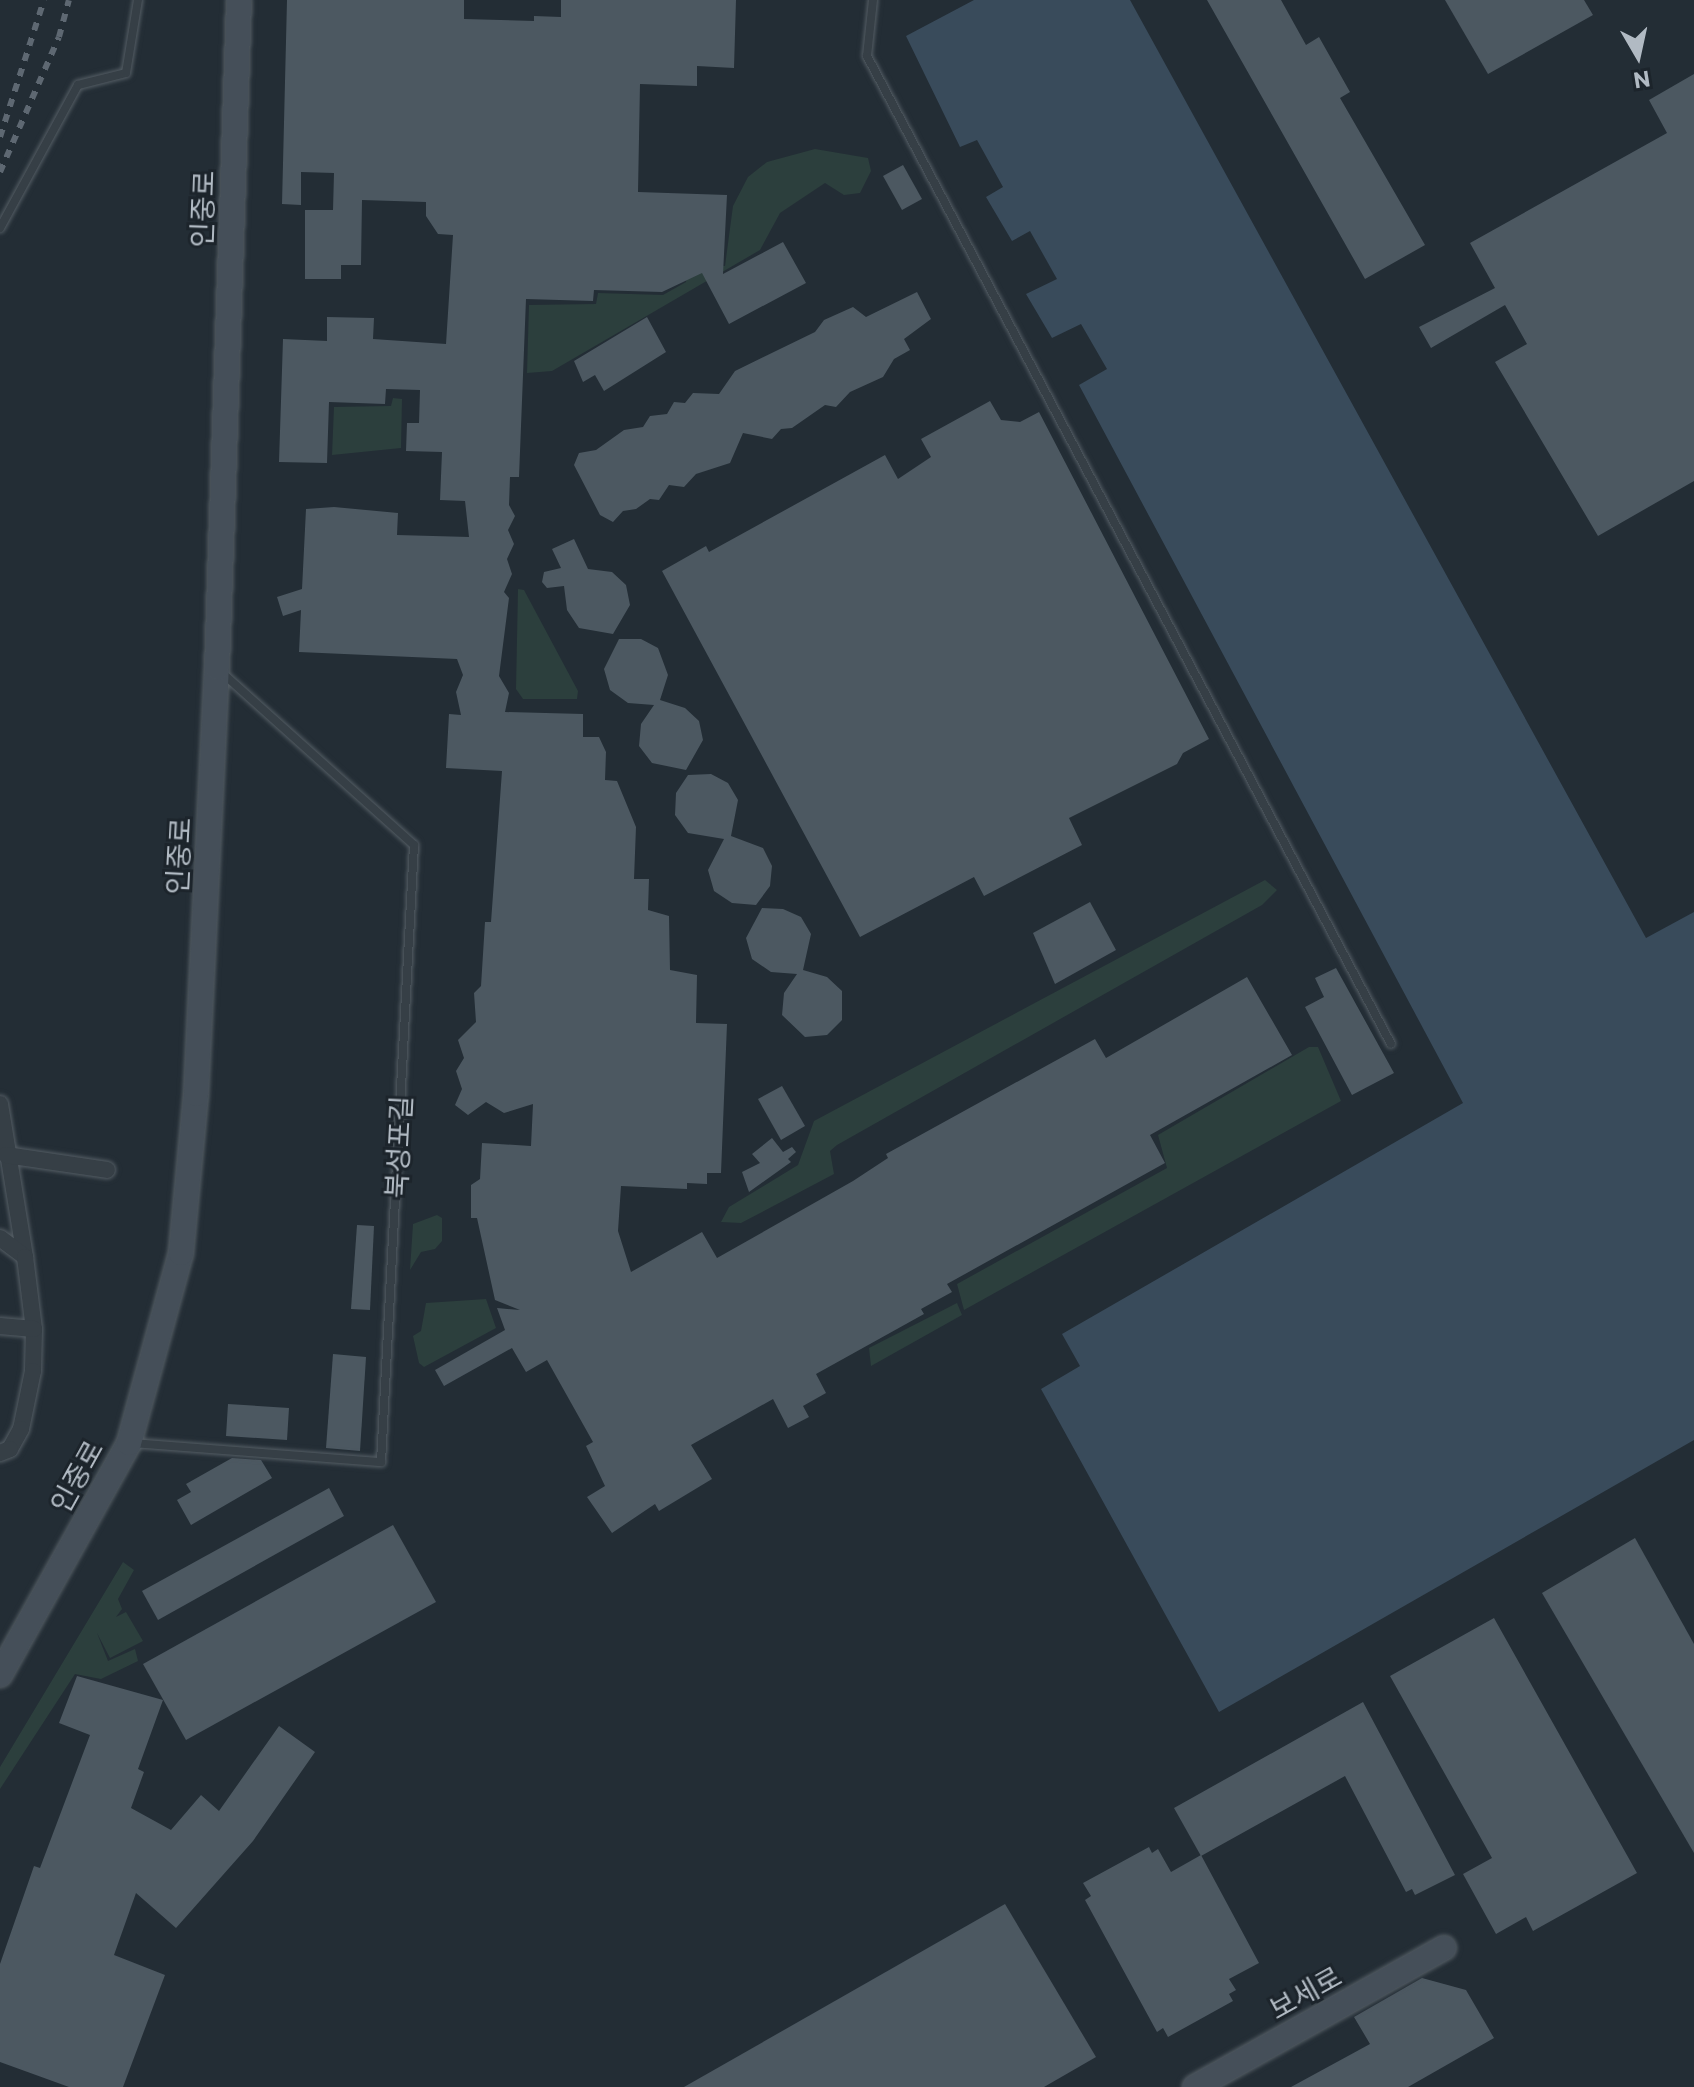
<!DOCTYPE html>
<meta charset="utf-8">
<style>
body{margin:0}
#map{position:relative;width:1694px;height:2087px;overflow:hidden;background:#232d35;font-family:Commissioner,"Noto Sans KR",sans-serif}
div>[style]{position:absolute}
.green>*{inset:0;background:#2c3f3d}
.water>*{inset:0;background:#394b5b}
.building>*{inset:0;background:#4c5861}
.roads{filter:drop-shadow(0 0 2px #545d64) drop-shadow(0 0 2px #545d64)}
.lane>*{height:8px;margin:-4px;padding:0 4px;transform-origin:4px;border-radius:4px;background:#363f46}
.street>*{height:16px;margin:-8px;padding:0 8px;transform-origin:8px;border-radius:8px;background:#363f46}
.secondary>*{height:24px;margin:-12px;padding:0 12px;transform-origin:12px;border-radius:12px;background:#454f59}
.rail>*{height:6px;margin-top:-3px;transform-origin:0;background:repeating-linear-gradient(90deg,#5e6872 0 8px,transparent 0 16px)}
span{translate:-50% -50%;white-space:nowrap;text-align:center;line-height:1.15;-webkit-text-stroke:6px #1c242b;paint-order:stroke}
.street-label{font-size:28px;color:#b1bac3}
.north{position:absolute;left:1598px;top:16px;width:80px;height:80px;-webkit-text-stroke:6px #1c242b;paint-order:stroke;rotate:171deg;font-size:22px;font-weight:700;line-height:32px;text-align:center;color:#b1bac3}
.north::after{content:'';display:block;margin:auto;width:28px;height:36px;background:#b1bac3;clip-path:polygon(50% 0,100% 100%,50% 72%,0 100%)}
</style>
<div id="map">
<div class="green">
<div style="clip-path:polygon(815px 149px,868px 158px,871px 171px,860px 193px,844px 195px,825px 183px,780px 213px,760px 250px,552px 371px,527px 373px,529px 305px,596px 304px,598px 293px,663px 295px,686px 282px,688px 265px,725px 266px,733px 206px,748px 177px,767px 162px)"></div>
<div style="clip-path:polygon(393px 398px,402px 399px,401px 448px,332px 455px,334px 407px,391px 406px)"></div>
<div style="clip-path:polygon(518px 589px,524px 590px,578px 691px,577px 699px,523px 699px,516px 689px)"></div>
<div style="clip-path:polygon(1265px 880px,1277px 890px,1262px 905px,837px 1145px,830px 1151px,834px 1174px,741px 1223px,721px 1222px,729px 1207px,798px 1165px,814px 1121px)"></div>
<div style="clip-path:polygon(1309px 1047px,1318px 1047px,1341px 1101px,964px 1310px,957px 1284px,1167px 1168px,1158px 1135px)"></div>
<div style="clip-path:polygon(437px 1215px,442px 1218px,442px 1241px,435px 1249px,421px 1252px,410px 1270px,413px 1224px)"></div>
<div style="clip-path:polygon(486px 1299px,496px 1328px,424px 1367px,419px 1363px,413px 1336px,421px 1331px,426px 1303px)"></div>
<div style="clip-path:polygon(957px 1303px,962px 1315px,871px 1366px,869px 1348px)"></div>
<div style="clip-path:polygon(123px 1562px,134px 1570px,118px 1599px,122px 1609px,116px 1617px,126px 1612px,143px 1641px,110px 1658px,97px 1633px,108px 1661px,135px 1649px,138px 1661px,101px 1679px,75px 1674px,0 1789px,0 1767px)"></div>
</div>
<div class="water">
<div style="clip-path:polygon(974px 0,1130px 0,1646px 938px,1694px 912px,1694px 1440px,1219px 1712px,1041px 1389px,1080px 1366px,1062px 1334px,1463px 1103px,1079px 385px,1107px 369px,1081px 324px,1052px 338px,1026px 294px,1057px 279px,1030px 231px,1012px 241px,986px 197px,1003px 187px,977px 140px,960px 147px,906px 36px)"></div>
</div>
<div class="building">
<div style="clip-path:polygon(287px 0,464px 0,464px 19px,534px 21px,534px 16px,561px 17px,561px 0,736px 0,734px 68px,697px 66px,697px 86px,640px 84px,638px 192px,727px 195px,723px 274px,783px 242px,806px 283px,729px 324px,702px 273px,662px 292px,594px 290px,593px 301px,526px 299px,519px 477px,510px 477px,509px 505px,515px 516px,508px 530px,514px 544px,507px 559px,512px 574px,504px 592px,509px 598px,499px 676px,509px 693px,505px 712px,583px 714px,583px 737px,599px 737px,606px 752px,605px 780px,617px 781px,636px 827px,634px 879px,649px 879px,648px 910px,669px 916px,670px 970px,697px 975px,696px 1023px,727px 1024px,721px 1173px,707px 1173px,707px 1184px,687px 1183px,687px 1189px,621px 1186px,618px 1231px,631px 1272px,702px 1232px,717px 1258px,853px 1181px,888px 1158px,886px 1154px,1095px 1039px,1106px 1058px,1247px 977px,1292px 1055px,1150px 1135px,1165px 1163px,947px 1284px,952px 1292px,921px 1309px,924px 1314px,816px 1374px,826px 1393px,803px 1406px,809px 1417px,788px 1428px,773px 1399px,691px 1445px,712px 1479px,659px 1511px,655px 1504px,612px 1533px,587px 1497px,605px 1486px,586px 1446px,593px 1442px,547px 1360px,526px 1372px,512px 1348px,444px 1386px,435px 1370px,505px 1330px,497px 1308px,520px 1310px,495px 1300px,477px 1218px,471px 1218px,471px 1185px,480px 1179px,482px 1143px,531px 1146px,533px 1104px,504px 1113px,486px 1102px,468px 1115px,455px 1105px,462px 1089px,456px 1071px,464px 1058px,458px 1040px,476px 1022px,474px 993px,481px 986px,485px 922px,491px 922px,502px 771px,446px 768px,449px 714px,461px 715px,456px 692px,463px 675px,457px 659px,299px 652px,301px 610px,283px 616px,277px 597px,302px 589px,306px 509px,334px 507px,398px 513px,397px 535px,469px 537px,465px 501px,440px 500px,442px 452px,406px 451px,407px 423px,419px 423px,420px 390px,386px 389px,385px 404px,329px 402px,327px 463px,279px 462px,283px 339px,327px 341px,327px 317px,374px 318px,373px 339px,446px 344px,453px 235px,438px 234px,426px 216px,426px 202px,362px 200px,361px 265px,341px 265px,341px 279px,305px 279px,305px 210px,333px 210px,334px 173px,301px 172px,301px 205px,282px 204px)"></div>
<div style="clip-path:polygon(1207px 0,1281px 0,1306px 45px,1319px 37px,1350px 92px,1340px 98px,1425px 245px,1365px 279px)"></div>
<div style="clip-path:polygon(1445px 0,1584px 0,1593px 15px,1488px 74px)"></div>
<div style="clip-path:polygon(1694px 74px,1694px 481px,1598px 536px,1495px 362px,1527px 344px,1505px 305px,1431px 348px,1419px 327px,1495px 288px,1470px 243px,1667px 133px,1649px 100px)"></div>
<div style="clip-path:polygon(903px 165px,922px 199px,902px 210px,883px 176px)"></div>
<div style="clip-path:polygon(917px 292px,931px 319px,904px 339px,910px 350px,894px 359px,883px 377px,850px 392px,836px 407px,825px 405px,792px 428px,781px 429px,772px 439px,743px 433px,730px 463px,696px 474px,684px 487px,669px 485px,659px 500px,650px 499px,636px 509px,623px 511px,613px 522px,600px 515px,574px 465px,579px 453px,596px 450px,624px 430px,643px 427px,650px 416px,667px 414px,674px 402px,685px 403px,693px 393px,719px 394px,735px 371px,815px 332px,824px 320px,853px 307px,866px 317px)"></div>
<div style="clip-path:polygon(647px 317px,666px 352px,604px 391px,595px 375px,583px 382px,574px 361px)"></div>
<div style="clip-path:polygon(990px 401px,1001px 420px,1020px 422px,1039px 412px,1209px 739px,1183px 753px,1177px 764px,1069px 818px,1082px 845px,984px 896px,974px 877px,860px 937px,662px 571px,706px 546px,709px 552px,885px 455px,898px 479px,931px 457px,921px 439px)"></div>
<div style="clip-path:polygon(574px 539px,588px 569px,612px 572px,626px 585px,630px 605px,613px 634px,579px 628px,567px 610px,564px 586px,547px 588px,542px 582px,544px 572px,561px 568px,552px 549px)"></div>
<div style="clip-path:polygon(619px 639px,641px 639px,658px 648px,668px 675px,660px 700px,685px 708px,699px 721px,703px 740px,686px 770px,652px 763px,639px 746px,641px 724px,654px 705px,628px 703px,610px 690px,604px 669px)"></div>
<div style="clip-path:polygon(711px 774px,728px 783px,738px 800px,731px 836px,763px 848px,772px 866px,770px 886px,756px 905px,732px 903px,714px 891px,708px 870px,724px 839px,688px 833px,675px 815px,676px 793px,688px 775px)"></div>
<div style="clip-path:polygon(1090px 902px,1116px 950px,1055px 984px,1033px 933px)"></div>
<div style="clip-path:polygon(762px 908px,783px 909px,801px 917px,811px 934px,803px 970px,827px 977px,842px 991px,842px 1020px,827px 1035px,805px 1037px,782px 1015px,784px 993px,797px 974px,771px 972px,752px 959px,746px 938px)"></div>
<div style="clip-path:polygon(1336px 968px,1394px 1073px,1352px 1095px,1305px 1007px,1324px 997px,1315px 978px)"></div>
<div style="clip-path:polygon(782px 1086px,805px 1126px,781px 1140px,758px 1099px)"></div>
<div style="clip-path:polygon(772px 1138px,783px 1152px,792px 1147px,796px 1152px,788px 1159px,791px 1162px,749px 1192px,742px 1172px,760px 1163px,752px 1154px)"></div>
<div style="clip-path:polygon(357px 1225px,374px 1226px,370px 1310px,351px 1309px)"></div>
<div style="clip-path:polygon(333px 1354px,366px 1357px,360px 1451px,326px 1448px)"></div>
<div style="clip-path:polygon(228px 1404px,289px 1408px,287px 1440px,226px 1436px)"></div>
<div style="clip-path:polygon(232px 1458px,261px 1460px,272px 1478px,191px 1525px,177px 1500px,191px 1492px,186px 1484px)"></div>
<div style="clip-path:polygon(329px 1488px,344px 1516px,158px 1620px,142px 1591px)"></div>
<div style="clip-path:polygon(393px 1525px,436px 1602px,186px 1740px,143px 1664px)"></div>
<div style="clip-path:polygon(1635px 1538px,1694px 1644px,1694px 1853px,1542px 1593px)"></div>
<div style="clip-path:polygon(1494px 1618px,1637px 1873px,1533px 1931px,1526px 1917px,1496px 1934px,1463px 1874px,1492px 1858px,1390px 1676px)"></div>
<div style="clip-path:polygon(77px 1676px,163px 1700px,138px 1769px,144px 1772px,131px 1808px,171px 1830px,201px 1795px,219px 1811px,279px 1726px,315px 1752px,253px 1841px,176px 1928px,136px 1893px,114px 1955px,165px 1975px,123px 2087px,69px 2087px,0 2062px,0 1964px,34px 1866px,40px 1868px,90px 1735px,59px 1723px)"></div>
<div style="clip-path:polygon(1363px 1702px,1455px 1875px,1415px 1895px,1412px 1889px,1406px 1892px,1345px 1776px,1201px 1856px,1174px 1808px)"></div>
<div style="clip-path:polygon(1149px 1847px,1152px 1853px,1158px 1849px,1171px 1872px,1201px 1855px,1259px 1963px,1229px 1979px,1236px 1990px,1229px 1994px,1233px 2001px,1168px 2037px,1163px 2028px,1157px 2032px,1085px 1900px,1091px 1896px,1083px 1883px)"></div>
<div style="clip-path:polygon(1005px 1904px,1096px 2057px,1044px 2087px,684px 2087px)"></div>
<div style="clip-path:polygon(1422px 1978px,1466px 1990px,1494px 2038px,1408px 2087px,1291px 2087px,1370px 2044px,1354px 2017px)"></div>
</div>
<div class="roads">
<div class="lane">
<div style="left:873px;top:0;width:56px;rotate:96.1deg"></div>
<div style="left:867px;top:56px;width:1118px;rotate:62.06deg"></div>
<div style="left:0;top:228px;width:163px;rotate:-61.4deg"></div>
<div style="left:78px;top:85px;width:49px;rotate:-14deg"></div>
<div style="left:126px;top:73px;width:74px;rotate:-80.7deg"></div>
<div style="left:133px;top:1443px;width:249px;rotate:4.4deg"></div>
<div style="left:381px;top:1462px;width:618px;rotate:-86.94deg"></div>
<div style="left:414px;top:845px;width:261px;rotate:-138.1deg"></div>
</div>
<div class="street">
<div style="left:0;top:1104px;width:155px;rotate:80.7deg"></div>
<div style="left:6px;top:1155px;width:102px;rotate:8.4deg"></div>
<div style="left:0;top:1238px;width:31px;rotate:37deg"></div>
<div style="left:25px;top:1257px;width:73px;rotate:82.9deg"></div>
<div style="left:34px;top:1329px;width:42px;rotate:91.4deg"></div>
<div style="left:33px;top:1371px;width:59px;rotate:101.7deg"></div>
<div style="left:21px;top:1429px;width:23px;rotate:119deg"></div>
<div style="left:10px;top:1449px;width:11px;rotate:158deg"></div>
<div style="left:0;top:1326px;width:34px;rotate:5deg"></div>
</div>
<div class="secondary">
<div style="left:0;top:1675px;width:265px;rotate:-60.9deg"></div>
<div style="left:129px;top:1443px;width:197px;rotate:-74.7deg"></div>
<div style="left:181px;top:1253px;width:160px;rotate:-84.6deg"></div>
<div style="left:196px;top:1094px;width:427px;rotate:-87.2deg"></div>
<div style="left:217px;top:668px;width:668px;rotate:-88.11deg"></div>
<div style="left:1195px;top:2087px;width:285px;rotate:-29.2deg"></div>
</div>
</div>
<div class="rail">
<div style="left:0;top:137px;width:144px;rotate:-72.2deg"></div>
<div style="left:0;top:172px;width:147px;rotate:-66.4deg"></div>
<div style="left:59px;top:37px;width:38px;rotate:-75deg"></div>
</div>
<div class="street-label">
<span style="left:202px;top:209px;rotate:-88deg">인중로</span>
<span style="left:178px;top:856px;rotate:-87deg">인중로</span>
<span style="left:398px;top:1147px;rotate:-87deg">북성포길</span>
<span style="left:76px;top:1476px;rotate:-61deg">인중로</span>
<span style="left:1305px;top:1992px;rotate:-29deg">보세로</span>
</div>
<div class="north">N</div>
</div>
